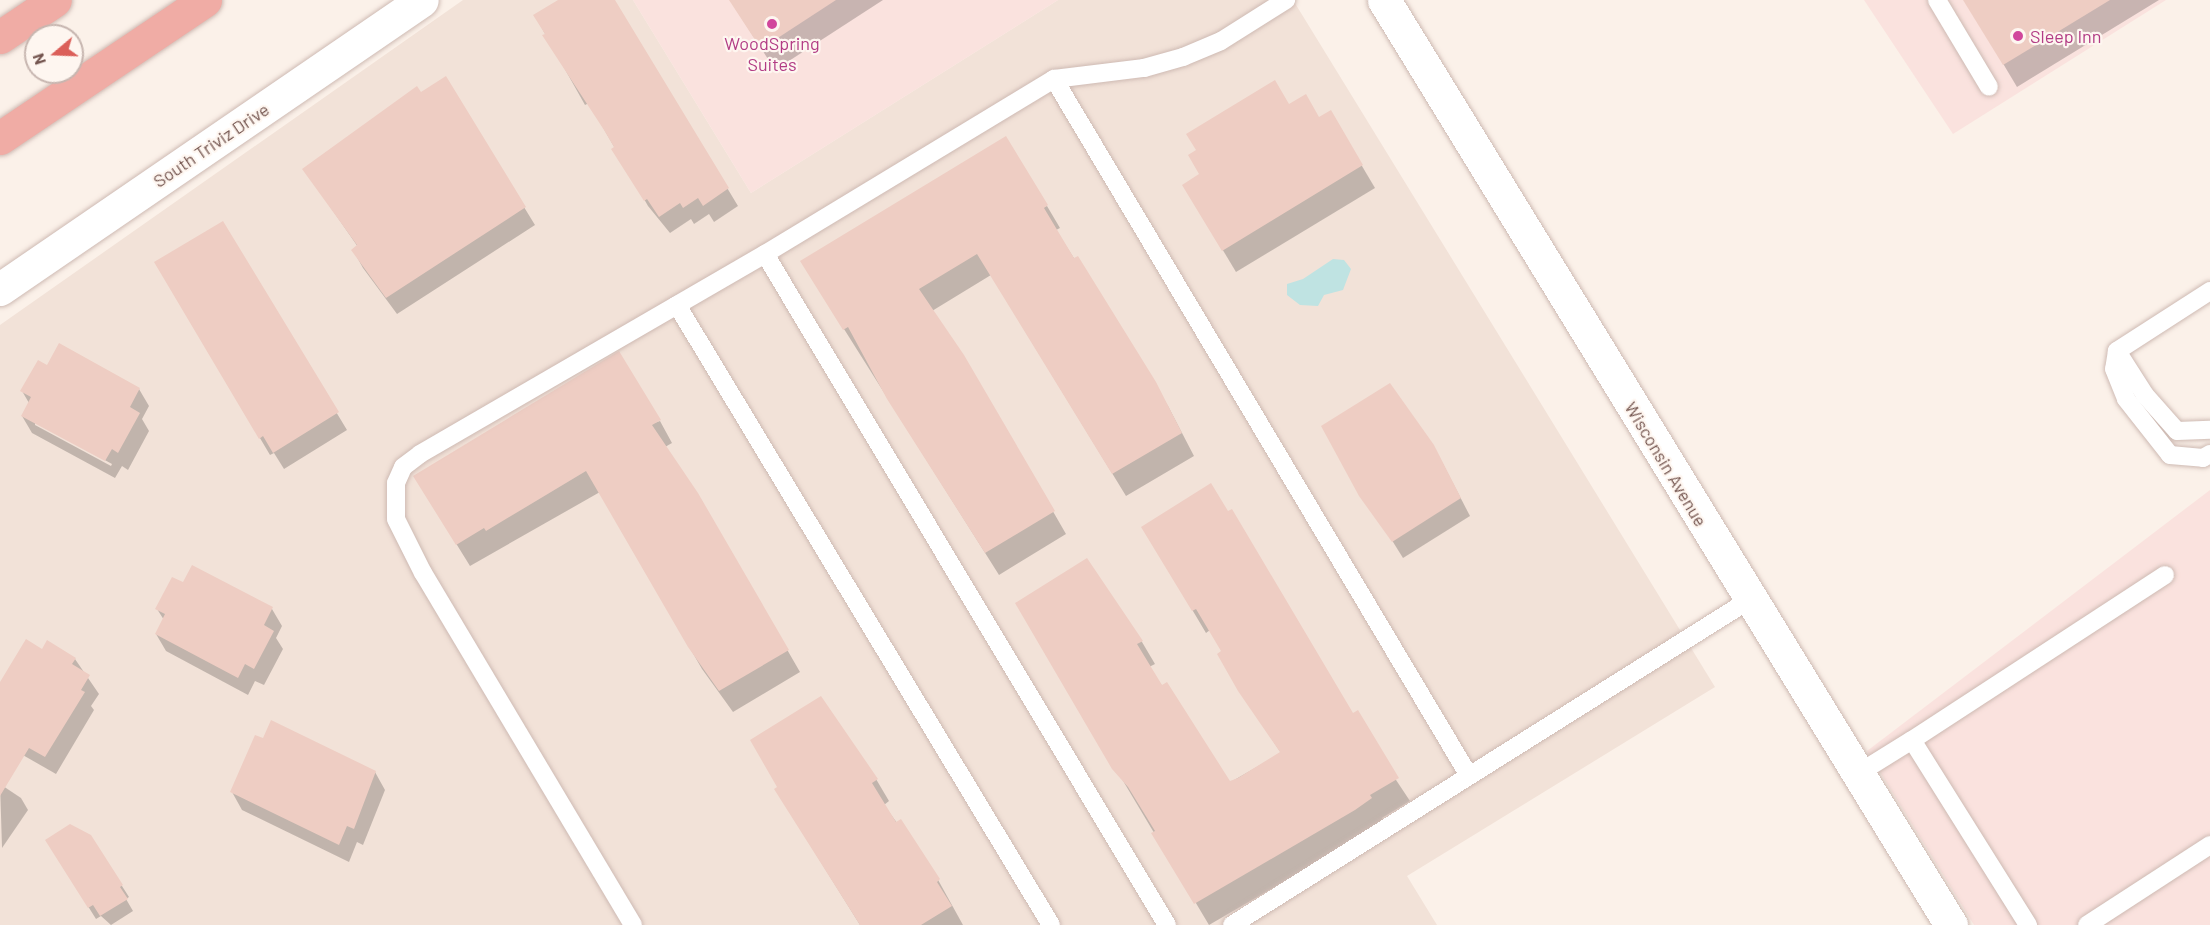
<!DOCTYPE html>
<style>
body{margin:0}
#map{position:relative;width:2210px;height:925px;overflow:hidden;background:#fbf1e9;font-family:Barlow,sans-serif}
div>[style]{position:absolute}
.residential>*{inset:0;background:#f2e2d8}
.commercial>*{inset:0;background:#fae2de}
.water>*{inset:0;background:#bfe3e2}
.shadow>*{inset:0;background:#0003}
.building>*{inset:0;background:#eecdc3}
.roads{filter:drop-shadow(0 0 2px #cebab3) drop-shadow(0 0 2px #cebab3)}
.service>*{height:18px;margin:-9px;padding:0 9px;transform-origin:9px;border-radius:9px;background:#fff}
.minor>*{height:33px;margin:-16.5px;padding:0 16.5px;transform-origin:16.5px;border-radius:16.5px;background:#fff}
.tertiary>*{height:33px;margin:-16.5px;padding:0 16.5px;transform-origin:16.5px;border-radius:16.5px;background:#fff}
.motorway>*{height:33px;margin:-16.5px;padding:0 16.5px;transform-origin:16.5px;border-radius:16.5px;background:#f0aca5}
.dots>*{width:16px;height:16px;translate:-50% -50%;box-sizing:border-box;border:3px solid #fef6f0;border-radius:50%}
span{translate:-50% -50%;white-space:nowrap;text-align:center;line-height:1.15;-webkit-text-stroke:4.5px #fef6f0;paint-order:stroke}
.hotel-label{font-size:18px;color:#b23c85}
.left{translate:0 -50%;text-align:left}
.street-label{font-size:18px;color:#74554f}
.north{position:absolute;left:24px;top:24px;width:60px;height:60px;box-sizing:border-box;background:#fef6f0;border:2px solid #c7b6b0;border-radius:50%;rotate:251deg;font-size:16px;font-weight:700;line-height:24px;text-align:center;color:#74554f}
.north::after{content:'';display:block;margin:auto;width:21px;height:27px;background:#db5f59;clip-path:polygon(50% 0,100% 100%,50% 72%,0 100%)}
</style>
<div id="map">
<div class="residential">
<div style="clip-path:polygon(463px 0,633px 0,751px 193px,1058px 0,1293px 0,1715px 687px,1407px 876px,1437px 925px,0 925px,0 325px)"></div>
</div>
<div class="commercial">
<div style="clip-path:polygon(633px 0,1058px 0,751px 193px)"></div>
<div style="clip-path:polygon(1864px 0,2166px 0,1953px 134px)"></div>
<div style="clip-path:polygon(2210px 490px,2210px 925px,1974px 925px,1867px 751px)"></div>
</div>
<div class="water">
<div style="clip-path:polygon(1333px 259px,1344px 260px,1351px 269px,1343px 290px,1324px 295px,1318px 306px,1300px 305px,1287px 295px,1287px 284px,1303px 279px)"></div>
</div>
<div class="shadow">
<div style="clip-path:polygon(560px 0,614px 0,738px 206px,714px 222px,709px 214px,694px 224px,691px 219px,670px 233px,648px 206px,589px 103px,585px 105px,535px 16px)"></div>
<div style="clip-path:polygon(730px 0,883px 0,775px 70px)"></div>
<div style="clip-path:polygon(1982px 0,2159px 0,2017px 87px,1983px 30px)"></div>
<div style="clip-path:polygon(445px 78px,535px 225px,397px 314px,363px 268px,353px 250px,358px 247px,304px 169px)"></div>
<div style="clip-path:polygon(1330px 112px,1375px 188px,1236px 272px,1197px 207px)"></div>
<div style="clip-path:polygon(1047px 206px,1060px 228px,1056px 230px,1168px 406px,1194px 456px,1126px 496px,991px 275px,932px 311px,963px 355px,1066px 534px,999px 575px,815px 283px)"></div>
<div style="clip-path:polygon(222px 223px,347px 430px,284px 469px,274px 453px,270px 455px,156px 263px)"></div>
<div style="clip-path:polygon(evenodd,47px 367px,139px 389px,149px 406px,142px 419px,149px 431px,128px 470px,122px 466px,115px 478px,32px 433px,22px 416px,29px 403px,22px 391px,47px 367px,35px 422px,112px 464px,111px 466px,35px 425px,35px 422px)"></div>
<div style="clip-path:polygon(660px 421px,672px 443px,665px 447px,697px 494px,800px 672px,733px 712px,702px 669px,600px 492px,470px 566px,428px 498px)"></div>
<div style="clip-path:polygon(1332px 444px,1443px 464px,1470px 516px,1403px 558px)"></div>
<div style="clip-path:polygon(1143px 527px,1353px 715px,1410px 801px,1382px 818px,1384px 821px,1368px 833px,1209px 925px,1017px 603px,1087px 560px,1142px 642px,1155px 664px,1149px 667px,1229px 783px,1281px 753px,1239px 690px,1223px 652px,1210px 630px,1206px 633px)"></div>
<div style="clip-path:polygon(193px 567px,272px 609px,282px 626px,276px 638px,283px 649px,264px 685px,255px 681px,248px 695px,166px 651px,156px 634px,164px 620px,157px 609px,183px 584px)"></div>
<div style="clip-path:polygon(43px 651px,75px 659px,99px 694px,91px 706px,94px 710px,56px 774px,0 742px,0 688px)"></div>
<div style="clip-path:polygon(375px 772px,385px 790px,363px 845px,357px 842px,349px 862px,242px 810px,232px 792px)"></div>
<div style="clip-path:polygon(876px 779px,889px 801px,884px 805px,937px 878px,963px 925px,860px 925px,789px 811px)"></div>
<div style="clip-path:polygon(0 784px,21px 798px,28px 810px,2px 848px)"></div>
<div style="clip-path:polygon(90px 836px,129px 897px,126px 899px,133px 911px,111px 925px,101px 916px,96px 919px,54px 852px)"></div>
</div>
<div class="building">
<div style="clip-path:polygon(558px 0,615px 0,729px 188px,703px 206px,698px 198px,683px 208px,680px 203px,659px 217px,647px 199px,644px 201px,611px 149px,614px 147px,604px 130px,542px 35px,545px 34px,533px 15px)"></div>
<div style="clip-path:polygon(729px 0,836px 0,761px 49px)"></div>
<div style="clip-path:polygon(1963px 0,2110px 0,2003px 65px)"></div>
<div style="clip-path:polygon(446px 76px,526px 207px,386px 298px,351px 250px,357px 245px,302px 169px,417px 86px,421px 92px)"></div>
<div style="clip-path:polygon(1275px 80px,1289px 104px,1306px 94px,1319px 117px,1331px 110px,1363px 165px,1222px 251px,1182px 185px,1199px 174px,1188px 155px,1196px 150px,1186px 134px)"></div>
<div style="clip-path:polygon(1006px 136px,1048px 205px,1044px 208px,1074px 258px,1078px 256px,1156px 382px,1182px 433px,1112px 474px,977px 254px,919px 289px,964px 355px,1055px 511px,985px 553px,887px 399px,848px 327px,843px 330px,800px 261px)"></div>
<div style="clip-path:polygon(223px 221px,339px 412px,273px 453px,263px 436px,259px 439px,154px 262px)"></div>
<div style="clip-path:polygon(59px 343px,140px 388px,130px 407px,140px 413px,118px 453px,112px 449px,105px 461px,21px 416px,31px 397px,20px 391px,38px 360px,47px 365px)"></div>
<div style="clip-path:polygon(619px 351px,661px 420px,652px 425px,698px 493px,789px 650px,719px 691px,688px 647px,586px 471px,486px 531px,484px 528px,456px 545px,413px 476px)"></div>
<div style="clip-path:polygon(1390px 383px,1434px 445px,1461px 498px,1392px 542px,1359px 496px,1321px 426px)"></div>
<div style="clip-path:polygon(1211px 483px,1228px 511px,1232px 509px,1353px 713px,1358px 710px,1399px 778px,1370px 795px,1372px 798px,1355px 810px,1194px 904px,1151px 833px,1155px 831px,1128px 787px,1112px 769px,1015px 603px,1087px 558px,1143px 641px,1137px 644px,1162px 685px,1167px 682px,1230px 781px,1238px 778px,1280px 752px,1238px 691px,1217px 654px,1221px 651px,1196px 609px,1192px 611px,1141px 527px)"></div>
<div style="clip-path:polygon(192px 565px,273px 607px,264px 625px,274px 631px,254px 669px,245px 664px,238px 678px,155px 634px,165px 614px,155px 609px,172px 577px,183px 582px)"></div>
<div style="clip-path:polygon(26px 639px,42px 649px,47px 640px,76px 658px,72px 664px,90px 675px,81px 690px,85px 692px,45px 757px,29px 748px,0 796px,0 682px)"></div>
<div style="clip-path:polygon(821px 696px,878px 779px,872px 783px,896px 822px,901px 819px,940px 879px,937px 882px,952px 906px,921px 925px,860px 925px,774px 789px,777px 787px,750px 740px)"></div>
<div style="clip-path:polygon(271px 720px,376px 771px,354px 829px,347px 826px,339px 845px,230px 792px,255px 735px,263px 738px)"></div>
<div style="clip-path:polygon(70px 824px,91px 835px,123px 885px,120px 887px,128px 899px,100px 916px,93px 905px,88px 908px,45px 840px)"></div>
</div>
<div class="roads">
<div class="service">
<div style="left:1937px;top:0;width:101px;rotate:59.1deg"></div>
<div style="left:1054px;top:79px;width:809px;rotate:59.22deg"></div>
<div style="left:2210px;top:291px;width:111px;rotate:147.2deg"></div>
<div style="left:2117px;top:351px;width:18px;rotate:99deg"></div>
<div style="left:2114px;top:369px;width:32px;rotate:68deg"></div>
<div style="left:2126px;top:399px;width:71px;rotate:51.8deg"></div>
<div style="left:2170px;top:455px;width:33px;rotate:5deg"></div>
<div style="left:2203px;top:458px;width:8px;rotate:-30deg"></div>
<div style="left:677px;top:305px;width:724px;rotate:58.9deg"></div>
<div style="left:2117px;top:351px;width:52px;rotate:57.5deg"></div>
<div style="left:2145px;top:395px;width:48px;rotate:48.4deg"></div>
<div style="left:2177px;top:431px;width:33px;rotate:-2deg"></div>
<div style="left:1859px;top:773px;width:62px;rotate:-31.9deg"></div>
<div style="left:633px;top:925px;width:410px;rotate:-120.8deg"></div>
<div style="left:423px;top:573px;width:60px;rotate:-116.6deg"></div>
<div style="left:396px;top:519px;width:36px;rotate:-90deg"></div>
<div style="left:396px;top:483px;width:17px;rotate:-66deg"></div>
<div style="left:403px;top:467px;width:21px;rotate:-37deg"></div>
<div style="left:420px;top:454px;width:399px;rotate:-30.1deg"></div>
<div style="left:1167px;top:925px;width:782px;rotate:-120.93deg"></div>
<div style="left:765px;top:254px;width:338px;rotate:-31.2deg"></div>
<div style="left:1054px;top:79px;width:91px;rotate:-7deg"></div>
<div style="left:1144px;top:68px;width:41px;rotate:-15.8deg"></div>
<div style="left:1183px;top:57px;width:41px;rotate:-22.8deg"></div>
<div style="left:1221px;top:41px;width:77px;rotate:-32.2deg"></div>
<div style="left:1232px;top:925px;width:611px;rotate:-32.15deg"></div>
<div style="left:2028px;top:925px;width:218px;rotate:-122.1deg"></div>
<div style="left:1912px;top:740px;width:302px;rotate:-33.1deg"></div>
<div style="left:2087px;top:925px;width:147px;rotate:-33deg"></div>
</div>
<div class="minor">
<div style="left:1384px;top:0;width:1085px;rotate:58.49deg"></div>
</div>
<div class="tertiary">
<div style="left:0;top:289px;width:511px;rotate:-34.4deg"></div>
</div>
<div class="motorway">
<div style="left:0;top:37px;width:66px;rotate:-33.9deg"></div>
<div style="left:0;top:138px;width:247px;rotate:-33.9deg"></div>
</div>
</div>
<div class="dots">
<div style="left:772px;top:24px;background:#d1479c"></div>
<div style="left:2018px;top:36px;background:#d1479c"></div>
</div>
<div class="hotel-label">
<span class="left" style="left:2030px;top:36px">Sleep Inn</span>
<span style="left:772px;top:54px">WoodSpring<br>Suites</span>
</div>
<div class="street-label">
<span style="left:211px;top:145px;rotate:-34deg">South Triviz Drive</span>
<span style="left:1666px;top:464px;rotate:59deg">Wisconsin Avenue</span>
</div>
<div class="north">N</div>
</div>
